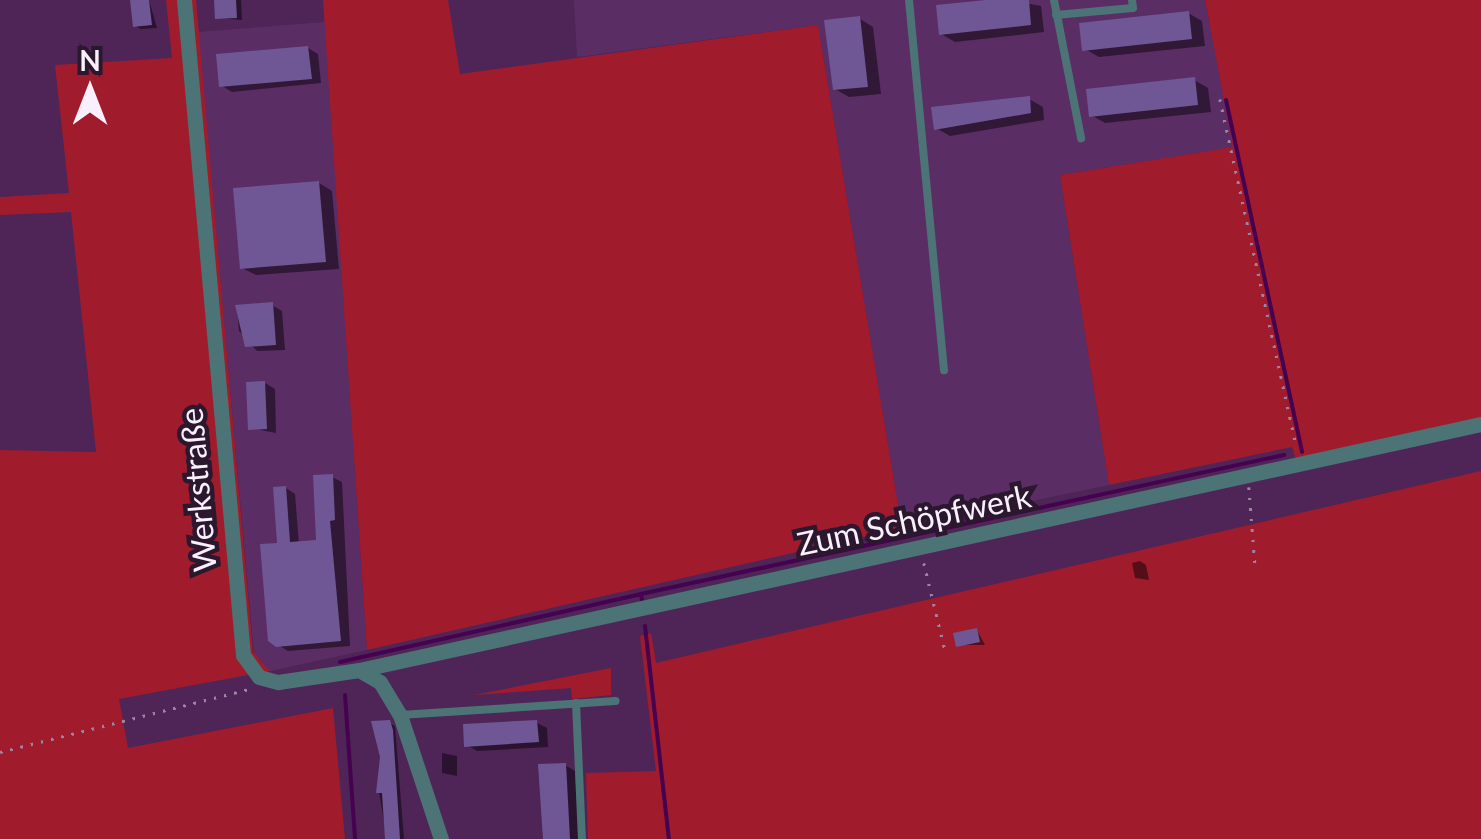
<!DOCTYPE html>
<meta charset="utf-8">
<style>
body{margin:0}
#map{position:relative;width:1481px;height:839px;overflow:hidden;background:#4f2557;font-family:Lato,sans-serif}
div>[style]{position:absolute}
.built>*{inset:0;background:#5b2d65}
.green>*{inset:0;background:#a01c2d}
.shadow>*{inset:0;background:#0007}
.stream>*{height:4px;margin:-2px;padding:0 2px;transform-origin:2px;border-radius:2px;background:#450250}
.building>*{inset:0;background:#6e5794}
.path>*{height:2.5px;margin-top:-1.25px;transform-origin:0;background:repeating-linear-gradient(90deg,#9e83a3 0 2.5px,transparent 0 10.5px)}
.lane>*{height:8px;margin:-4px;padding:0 4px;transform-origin:4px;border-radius:4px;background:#4c7375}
.street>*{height:15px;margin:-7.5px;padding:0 7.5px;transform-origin:7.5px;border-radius:7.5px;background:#4c7375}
span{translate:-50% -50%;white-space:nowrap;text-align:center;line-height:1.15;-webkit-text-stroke:9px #2b182e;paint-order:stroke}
.street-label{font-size:32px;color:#faf0fc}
.north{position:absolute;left:40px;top:40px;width:100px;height:100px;-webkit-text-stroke:8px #2b182e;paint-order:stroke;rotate:0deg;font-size:28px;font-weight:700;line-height:40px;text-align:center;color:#faf0fc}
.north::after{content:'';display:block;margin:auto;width:35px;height:45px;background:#faf0fc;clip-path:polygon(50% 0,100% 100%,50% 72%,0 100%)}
</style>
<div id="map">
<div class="built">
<div style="clip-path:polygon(574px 0,1205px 0,1234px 147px,1060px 175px,1109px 485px,902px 528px,818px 25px,577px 57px)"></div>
<div style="clip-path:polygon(325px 22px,367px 650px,270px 671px,254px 653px,198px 32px)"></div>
</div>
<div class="green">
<div style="clip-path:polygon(166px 0,196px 0,253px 652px,270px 671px,119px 699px,128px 748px,333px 708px,345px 839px,0 839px,0 450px,96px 452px,71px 212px,0 215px,0 197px,69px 193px,55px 65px,172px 58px)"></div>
<div style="clip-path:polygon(323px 0,448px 0,460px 74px,818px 25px,902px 528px,367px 650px)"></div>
<div style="clip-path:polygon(1205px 0,1481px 0,1481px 418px,1296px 460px,1292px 447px,1109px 485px,1060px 175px,1233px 147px)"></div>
<div style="clip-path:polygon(1481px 471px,1481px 839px,588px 839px,586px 773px,656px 771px,640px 636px,651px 633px,656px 663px)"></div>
<div style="clip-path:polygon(611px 668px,611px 695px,572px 699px,571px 688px,474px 695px)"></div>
</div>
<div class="shadow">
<div style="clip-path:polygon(149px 0,157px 28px,141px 29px,135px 26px)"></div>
<div style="clip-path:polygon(217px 0,241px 0,242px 20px,218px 18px)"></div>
<div style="clip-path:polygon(1010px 0,1041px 6px,1044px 32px,955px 42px,941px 34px)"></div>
<div style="clip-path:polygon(1188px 13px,1202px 21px,1205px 46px,1099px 57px,1085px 49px)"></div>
<div style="clip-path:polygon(860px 19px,873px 27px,881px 94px,849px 97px,835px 89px)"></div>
<div style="clip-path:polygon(308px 48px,318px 54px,321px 83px,232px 92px,222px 86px)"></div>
<div style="clip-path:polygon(1194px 80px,1208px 88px,1211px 112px,1105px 123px,1091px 115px)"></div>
<div style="clip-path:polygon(1029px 99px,1043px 107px,1044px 120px,950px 136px,936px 128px)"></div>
<div style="clip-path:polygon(319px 183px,332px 191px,339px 269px,256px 275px,242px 268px)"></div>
<div style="clip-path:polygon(272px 305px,282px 311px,285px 350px,257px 351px,239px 331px,237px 308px)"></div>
<div style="clip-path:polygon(265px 383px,275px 389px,276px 433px,250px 428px)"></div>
<div style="clip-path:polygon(332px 477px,342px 482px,350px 646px,288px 651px,270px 640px,286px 488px,295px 494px,299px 544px,319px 543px)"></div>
<div style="clip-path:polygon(1140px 561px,1146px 565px,1149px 580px,1135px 578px,1132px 563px)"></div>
<div style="clip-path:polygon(977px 630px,985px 645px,959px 645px)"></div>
<div style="clip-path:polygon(389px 723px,395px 726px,404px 839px,387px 839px,379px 792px)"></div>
<div style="clip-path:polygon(537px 723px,547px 728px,548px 747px,477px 751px,467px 745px)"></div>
<div style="clip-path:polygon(442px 753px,457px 756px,457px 776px,442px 773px)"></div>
<div style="clip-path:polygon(565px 765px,575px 771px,579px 839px,545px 839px)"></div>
</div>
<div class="stream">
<div style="left:1226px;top:100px;width:360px;rotate:77.8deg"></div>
<div style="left:642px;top:600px;width:6px;rotate:-99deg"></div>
<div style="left:641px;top:594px;width:658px;rotate:-12.2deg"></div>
<div style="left:645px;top:626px;width:214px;rotate:83.6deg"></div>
<div style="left:340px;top:662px;width:309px;rotate:-12.7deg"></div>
<div style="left:345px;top:695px;width:144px;rotate:86deg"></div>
</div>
<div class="building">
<div style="clip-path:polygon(130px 0,149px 0,152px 25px,133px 27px)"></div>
<div style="clip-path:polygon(214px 0,236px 0,237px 18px,215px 19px)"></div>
<div style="clip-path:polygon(986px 0,1029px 0,1031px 25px,939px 35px,936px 5px)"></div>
<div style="clip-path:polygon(1189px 11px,1192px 39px,1082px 51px,1079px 23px)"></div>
<div style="clip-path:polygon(860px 16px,868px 87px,833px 90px,824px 20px)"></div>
<div style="clip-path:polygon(308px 46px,312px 79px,219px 87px,216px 54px)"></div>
<div style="clip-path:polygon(1195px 77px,1198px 105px,1089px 117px,1086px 89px)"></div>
<div style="clip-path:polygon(1030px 96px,1031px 113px,934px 130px,931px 107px)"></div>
<div style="clip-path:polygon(319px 181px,326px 262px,240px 269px,233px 188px)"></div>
<div style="clip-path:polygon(273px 302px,276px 345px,245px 347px,235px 305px)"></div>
<div style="clip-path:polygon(265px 381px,267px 429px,248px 430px,246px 382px)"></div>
<div style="clip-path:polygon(333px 474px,335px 520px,330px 521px,341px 641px,276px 647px,268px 641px,260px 544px,277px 543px,273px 487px,286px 486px,290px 542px,316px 540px,313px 475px)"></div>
<div style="clip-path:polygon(977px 628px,980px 642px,956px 647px,953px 633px)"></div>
<div style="clip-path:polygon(390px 720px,393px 730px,400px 839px,385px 839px,382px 793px,376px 793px,380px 757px,371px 721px)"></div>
<div style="clip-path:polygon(537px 720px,539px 742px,464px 747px,463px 724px)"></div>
<div style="clip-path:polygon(566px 763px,570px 839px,543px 839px,538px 764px)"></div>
</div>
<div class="path">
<div style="left:1220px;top:99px;width:357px;rotate:77.6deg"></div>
<div style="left:1249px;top:487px;width:77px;rotate:85.5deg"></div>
<div style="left:924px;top:563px;width:89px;rotate:76.4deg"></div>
<div style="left:0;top:752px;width:257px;rotate:-14.2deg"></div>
</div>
<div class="lane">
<div style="left:909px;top:0;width:372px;rotate:84.6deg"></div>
<div style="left:1054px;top:0;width:141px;rotate:78.9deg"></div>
<div style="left:1056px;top:15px;width:77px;rotate:-5.2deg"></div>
<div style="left:1133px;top:8px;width:8px;rotate:-97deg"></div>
<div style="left:576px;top:703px;width:136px;rotate:87.5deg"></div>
<div style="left:400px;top:715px;width:216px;rotate:-3.7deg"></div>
</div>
<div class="street">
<div style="left:184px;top:0;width:658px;rotate:84.85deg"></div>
<div style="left:243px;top:655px;width:27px;rotate:54deg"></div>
<div style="left:259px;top:677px;width:20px;rotate:15deg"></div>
<div style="left:278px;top:682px;width:82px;rotate:-8.4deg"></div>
<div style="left:359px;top:670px;width:24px;rotate:30deg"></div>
<div style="left:380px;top:682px;width:39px;rotate:59deg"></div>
<div style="left:400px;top:715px;width:131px;rotate:71.7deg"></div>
<div style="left:359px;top:670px;width:1149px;rotate:-12.37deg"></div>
</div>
<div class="street-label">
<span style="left:198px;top:490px;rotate:-95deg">Werkstraße</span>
<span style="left:914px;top:520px;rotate:-12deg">Zum Schöpfwerk</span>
</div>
<div class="north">N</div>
</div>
